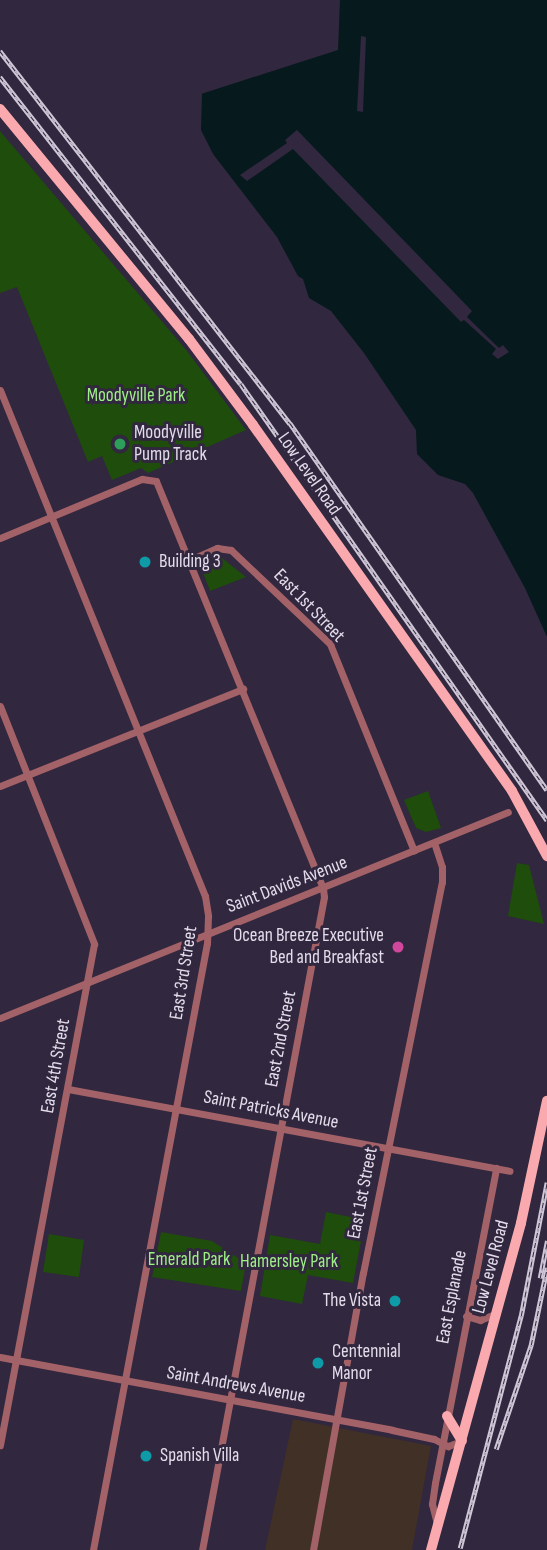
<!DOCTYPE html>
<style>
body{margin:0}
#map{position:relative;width:547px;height:1550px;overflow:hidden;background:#31273e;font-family:"Sofia Sans Condensed",sans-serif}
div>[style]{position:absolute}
.commercial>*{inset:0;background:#413026}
.green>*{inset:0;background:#1e4d0c}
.water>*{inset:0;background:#06191c}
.pier>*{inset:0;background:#31273e}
.minor>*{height:7px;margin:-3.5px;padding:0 3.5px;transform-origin:3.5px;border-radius:3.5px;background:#a36268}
.major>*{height:10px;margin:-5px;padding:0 5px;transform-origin:5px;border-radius:5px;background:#faa9af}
.rail>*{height:4.5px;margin-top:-2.25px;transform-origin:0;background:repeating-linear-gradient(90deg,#31273e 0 5px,#d0c8d8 0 10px);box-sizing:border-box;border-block:2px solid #d0c8d8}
.dots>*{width:19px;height:19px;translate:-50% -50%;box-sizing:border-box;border:4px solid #31273e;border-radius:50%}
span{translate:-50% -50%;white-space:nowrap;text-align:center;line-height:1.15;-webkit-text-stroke:6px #31273e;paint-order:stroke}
.park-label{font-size:19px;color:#9eef86}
.poi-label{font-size:19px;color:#e3dceb}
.left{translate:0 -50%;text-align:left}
.right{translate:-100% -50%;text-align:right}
.street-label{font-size:19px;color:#e3dceb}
</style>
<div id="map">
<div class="commercial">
<div style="clip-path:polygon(293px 1419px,431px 1446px,412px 1550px,265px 1550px)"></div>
</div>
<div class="green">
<div style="clip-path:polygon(0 131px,187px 351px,246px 430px,148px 473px,141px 468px,112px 480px,102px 456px,88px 462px,17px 287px,0 293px)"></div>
<div style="clip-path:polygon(222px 558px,246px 577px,210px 591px,200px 565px)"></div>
<div style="clip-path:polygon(428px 791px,441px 828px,426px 832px,416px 828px,404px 800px)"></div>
<div style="clip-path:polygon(517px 863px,529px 865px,544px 924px,508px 916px)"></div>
<div style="clip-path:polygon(326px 1212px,365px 1220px,353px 1283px,308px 1275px,302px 1304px,260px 1296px,270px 1235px,320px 1244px)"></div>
<div style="clip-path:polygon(161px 1232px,212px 1241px,246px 1263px,241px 1291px,152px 1277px)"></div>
<div style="clip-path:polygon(49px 1234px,84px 1240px,79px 1277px,43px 1272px)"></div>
</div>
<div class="water">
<div style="clip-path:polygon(340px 0,547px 0,547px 648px,515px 575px,468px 495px,434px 478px,412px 454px,413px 438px,325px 311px,311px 303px,255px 213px,225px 176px,201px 133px,198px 95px,338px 50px)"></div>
</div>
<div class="pier">
<div style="clip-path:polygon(361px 36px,366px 37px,363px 112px,357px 111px)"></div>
<div style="clip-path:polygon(202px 93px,201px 130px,213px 154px,277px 237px,298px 276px,303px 279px,309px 298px,331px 311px,364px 353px,416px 430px,417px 454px,438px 475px,465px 484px,473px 493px,525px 588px,547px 637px,547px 651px,531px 625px,496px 547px,465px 497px,428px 478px,413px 460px,409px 453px,409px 435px,322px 313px,306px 304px,264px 230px,208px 157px,197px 131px,195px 96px)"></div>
<div style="clip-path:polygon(297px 130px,472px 311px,467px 317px,499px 348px,503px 345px,509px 352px,498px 359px,492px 354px,496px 349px,464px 320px,461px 322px,293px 149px,247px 181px,240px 175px,287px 143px,285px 140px)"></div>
</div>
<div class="minor">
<div style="left:0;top:390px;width:546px;rotate:67.95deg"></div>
<div style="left:205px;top:896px;width:20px;rotate:81deg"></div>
<div style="left:208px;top:916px;width:27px;rotate:92deg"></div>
<div style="left:207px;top:943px;width:618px;rotate:100.64deg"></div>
<div style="left:0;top:538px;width:154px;rotate:-22.6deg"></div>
<div style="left:142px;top:479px;width:14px;rotate:8deg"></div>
<div style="left:156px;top:481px;width:440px;rotate:67.7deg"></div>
<div style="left:323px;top:888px;width:9px;rotate:84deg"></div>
<div style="left:324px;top:897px;width:664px;rotate:100.58deg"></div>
<div style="left:190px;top:560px;width:30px;rotate:-24deg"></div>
<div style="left:217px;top:548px;width:14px;rotate:8deg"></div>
<div style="left:231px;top:550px;width:137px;rotate:43.5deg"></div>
<div style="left:330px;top:644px;width:223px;rotate:67.9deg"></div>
<div style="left:0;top:706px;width:256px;rotate:68.4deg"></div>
<div style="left:94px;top:944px;width:510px;rotate:100.63deg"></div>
<div style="left:0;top:786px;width:262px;rotate:-21.8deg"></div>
<div style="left:0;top:1018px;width:548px;rotate:-22.07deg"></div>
<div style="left:68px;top:1089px;width:449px;rotate:10.5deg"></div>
<div style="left:466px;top:1316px;width:15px;rotate:16deg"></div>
<div style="left:480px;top:1320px;width:18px;rotate:-22deg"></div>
<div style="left:0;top:1357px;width:399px;rotate:10.5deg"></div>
<div style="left:392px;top:1430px;width:43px;rotate:12.1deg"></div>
<div style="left:434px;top:1439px;width:16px;rotate:27deg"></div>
<div style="left:448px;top:1446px;width:15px;rotate:-20deg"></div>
<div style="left:437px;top:1524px;width:21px;rotate:-104deg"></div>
<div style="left:432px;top:1504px;width:21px;rotate:-82deg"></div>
<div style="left:435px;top:1483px;width:321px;rotate:-79deg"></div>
<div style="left:313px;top:1550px;width:281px;rotate:-79.8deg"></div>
<div style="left:363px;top:1273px;width:399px;rotate:-78.6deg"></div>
<div style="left:442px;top:882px;width:15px;rotate:-90deg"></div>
<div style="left:442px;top:867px;width:25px;rotate:-108deg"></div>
</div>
<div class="major">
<div style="left:0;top:109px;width:298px;rotate:50.6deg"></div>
<div style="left:189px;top:339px;width:107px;rotate:53.3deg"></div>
<div style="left:253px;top:425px;width:448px;rotate:54.7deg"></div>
<div style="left:512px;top:791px;width:74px;rotate:61.7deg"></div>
<div style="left:447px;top:1416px;width:29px;rotate:59deg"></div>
<div style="left:431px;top:1550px;width:339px;rotate:-74.6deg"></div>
<div style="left:521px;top:1223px;width:125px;rotate:-78deg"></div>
</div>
<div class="rail">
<div style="left:0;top:51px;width:472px;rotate:52.1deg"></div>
<div style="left:290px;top:423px;width:448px;rotate:55deg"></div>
<div style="left:0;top:77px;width:390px;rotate:51.9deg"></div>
<div style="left:241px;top:384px;width:533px;rotate:54.94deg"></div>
<div style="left:540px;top:1278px;width:38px;rotate:-79deg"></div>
<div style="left:496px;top:1449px;width:110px;rotate:-71.4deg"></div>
<div style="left:531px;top:1345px;width:79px;rotate:-78.3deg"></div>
<div style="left:460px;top:1548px;width:240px;rotate:-75.3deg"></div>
<div style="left:521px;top:1316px;width:136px;rotate:-79deg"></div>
</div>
<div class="dots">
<div style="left:120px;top:444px;background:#2e9e5b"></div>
<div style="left:145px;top:562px;background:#0f9aa8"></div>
<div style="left:398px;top:947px;background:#d1479c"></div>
<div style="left:395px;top:1301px;background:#0f9aa8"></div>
<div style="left:318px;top:1363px;background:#0f9aa8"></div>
<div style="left:146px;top:1456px;background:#0f9aa8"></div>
</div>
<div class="park-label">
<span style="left:136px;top:396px">Moodyville Park</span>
<span style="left:189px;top:1260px">Emerald Park</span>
<span style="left:289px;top:1262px">Hamersley Park</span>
</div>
<div class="poi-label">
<span class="left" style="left:134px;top:444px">Moodyville<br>Pump Track</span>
<span class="left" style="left:159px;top:562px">Building 3</span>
<span class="right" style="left:384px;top:947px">Ocean Breeze Executive<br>Bed and Breakfast</span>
<span class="right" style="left:381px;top:1301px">The Vista</span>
<span class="left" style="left:332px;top:1363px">Centennial<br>Manor</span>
<span class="left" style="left:160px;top:1456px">Spanish Villa</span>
</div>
<div class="street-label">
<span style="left:309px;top:474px;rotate:55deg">Low Level Road</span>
<span style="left:309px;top:606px;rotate:46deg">East 1st Street</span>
<span style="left:287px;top:885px;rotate:-21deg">Saint Davids Avenue</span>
<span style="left:184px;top:973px;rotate:-81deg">East 3rd Street</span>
<span style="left:281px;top:1039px;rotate:-79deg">East 2nd Street</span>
<span style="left:56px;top:1066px;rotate:-80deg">East 4th Street</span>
<span style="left:271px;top:1110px;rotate:11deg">Saint Patricks Avenue</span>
<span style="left:363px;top:1193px;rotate:-79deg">East 1st Street</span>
<span style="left:491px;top:1267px;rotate:-75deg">Low Level Road</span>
<span style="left:452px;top:1297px;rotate:-79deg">East Esplanade</span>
<span style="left:236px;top:1385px;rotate:10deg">Saint Andrews Avenue</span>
</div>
</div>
